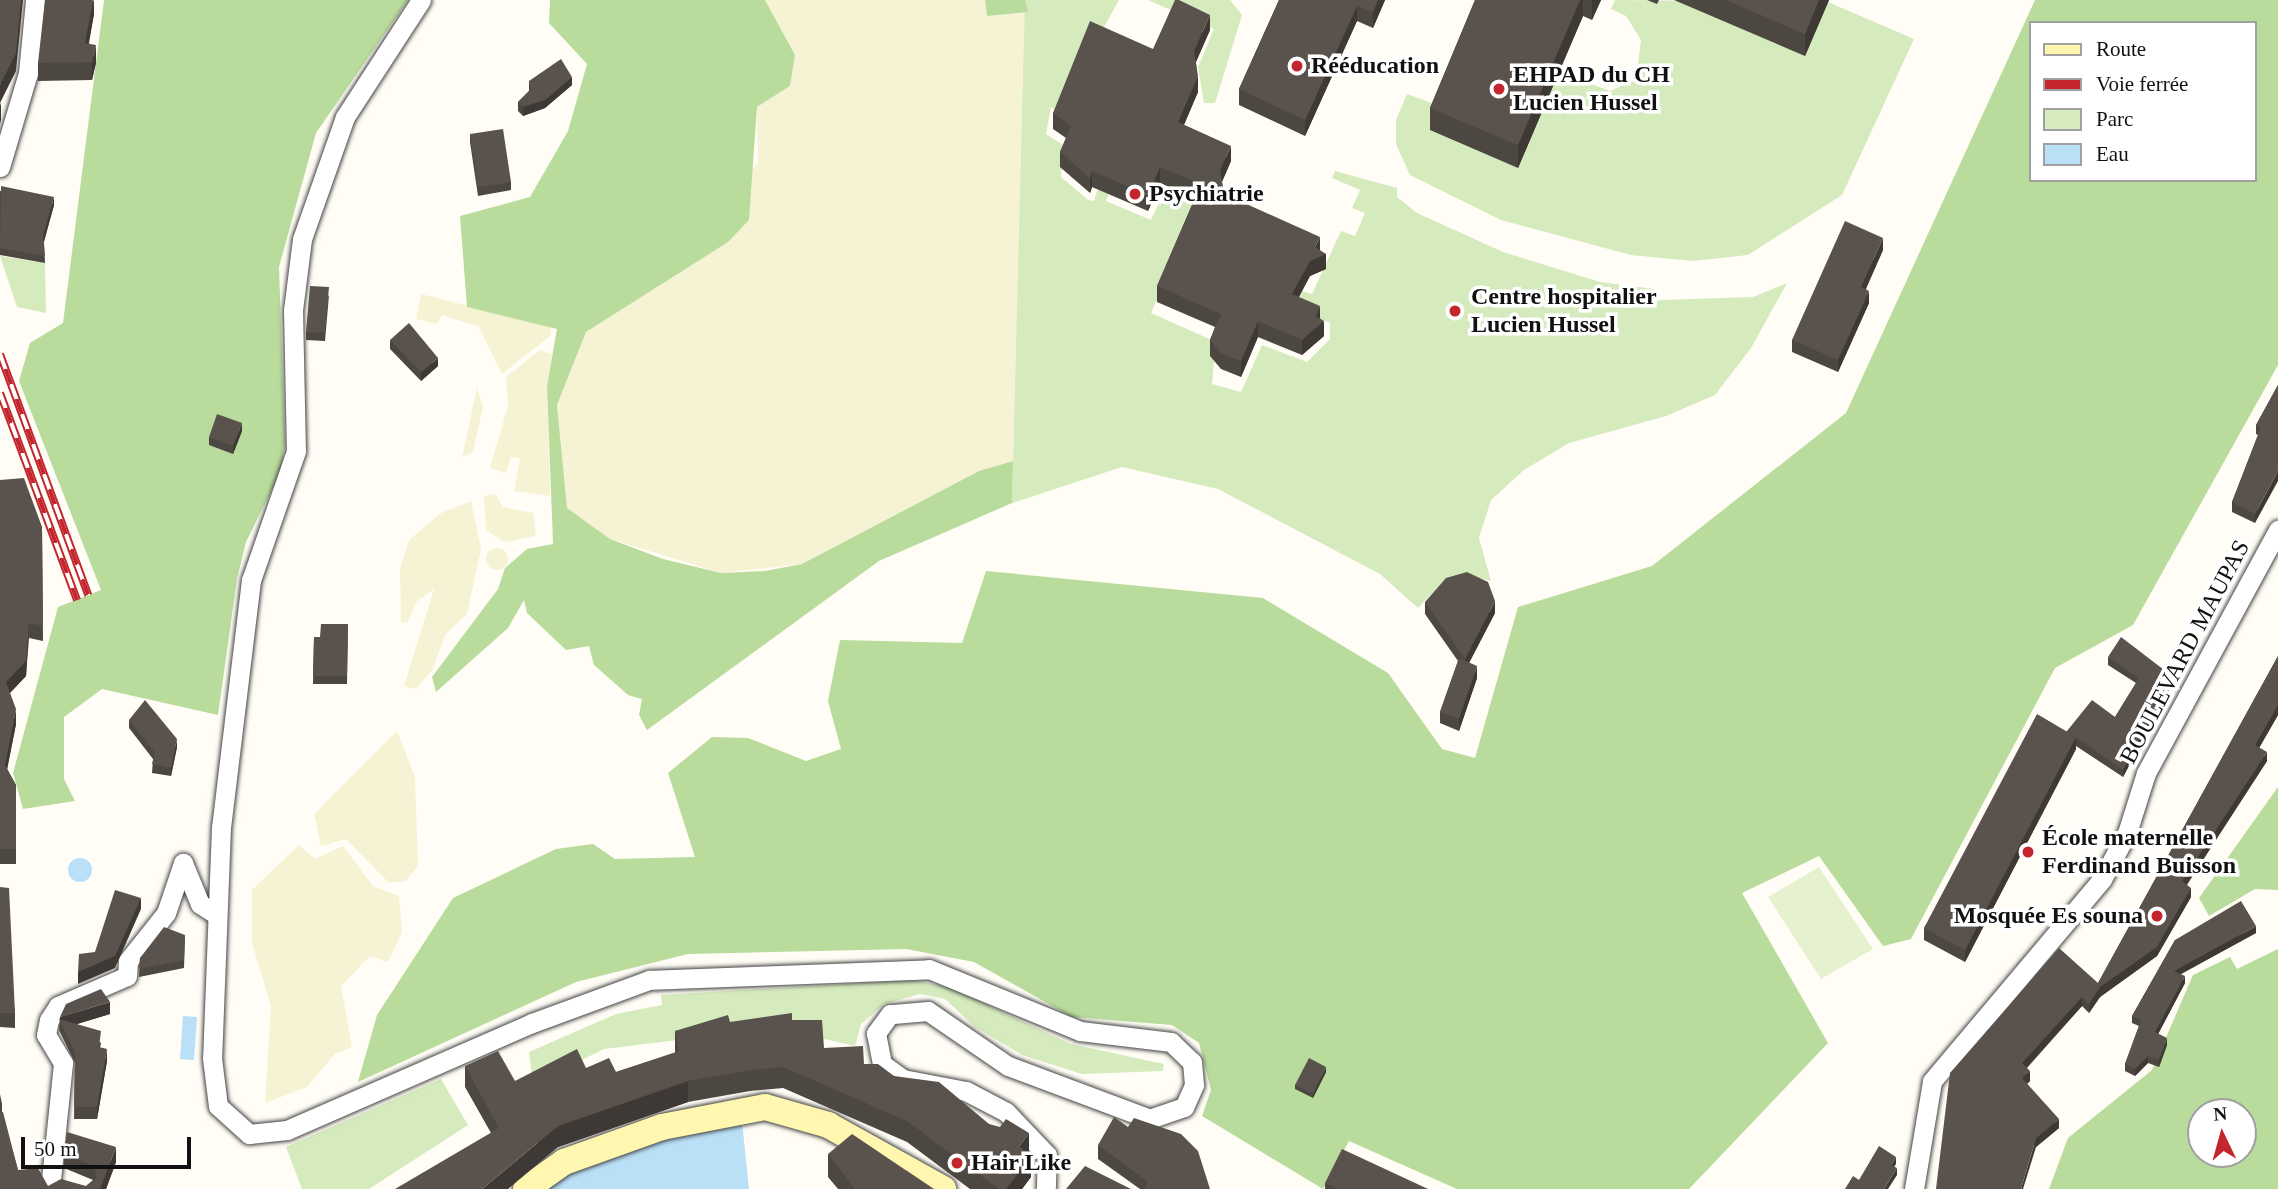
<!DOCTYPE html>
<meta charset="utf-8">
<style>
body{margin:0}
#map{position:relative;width:2278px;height:1189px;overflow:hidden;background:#fffdf5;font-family:"Times New Roman",serif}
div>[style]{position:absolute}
.farmland>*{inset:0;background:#f6f3d4}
.round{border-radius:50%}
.green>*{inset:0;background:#d5ebbd}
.forest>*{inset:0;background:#b9dc9c}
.pitch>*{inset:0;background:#e6f2cf}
.water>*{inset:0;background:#b9e0f7}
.roads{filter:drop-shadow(0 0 2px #444) drop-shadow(0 0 2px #444)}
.minor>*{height:19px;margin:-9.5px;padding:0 9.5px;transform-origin:9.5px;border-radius:9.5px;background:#fff}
.secondary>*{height:26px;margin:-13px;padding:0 13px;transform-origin:13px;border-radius:13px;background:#fff6b0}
.rail>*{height:8px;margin-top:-4px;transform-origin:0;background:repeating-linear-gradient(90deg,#fff 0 16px,#c4262e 0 32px);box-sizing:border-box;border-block:2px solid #c4262e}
.wall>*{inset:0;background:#4d4742}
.shaded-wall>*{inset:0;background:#3f3936}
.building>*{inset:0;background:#5a524d}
.dots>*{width:19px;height:19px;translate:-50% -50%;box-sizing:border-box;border:4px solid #fff;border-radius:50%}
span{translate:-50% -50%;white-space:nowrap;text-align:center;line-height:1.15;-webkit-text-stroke:7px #fff;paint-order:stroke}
.poi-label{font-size:24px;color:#111;font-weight:700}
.left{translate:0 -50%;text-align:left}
.right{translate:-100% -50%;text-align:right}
.street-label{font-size:24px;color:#111}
.legend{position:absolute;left:2029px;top:21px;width:228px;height:161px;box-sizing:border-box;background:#fff;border:2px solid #a0a0a0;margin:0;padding:9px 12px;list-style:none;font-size:21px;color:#111}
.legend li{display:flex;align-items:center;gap:14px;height:35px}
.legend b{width:35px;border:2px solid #a0a0a0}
.north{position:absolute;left:2187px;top:1098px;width:70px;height:70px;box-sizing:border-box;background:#fff;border:2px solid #a0a0a0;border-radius:50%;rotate:355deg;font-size:19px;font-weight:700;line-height:28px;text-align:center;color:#111}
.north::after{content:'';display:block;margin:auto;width:24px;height:32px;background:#c4262e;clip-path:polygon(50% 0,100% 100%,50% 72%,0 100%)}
.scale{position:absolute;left:21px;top:1137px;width:170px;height:32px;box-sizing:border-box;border:4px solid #111;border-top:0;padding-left:9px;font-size:21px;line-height:24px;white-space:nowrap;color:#111;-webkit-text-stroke:5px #fff;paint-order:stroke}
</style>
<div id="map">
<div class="farmland">
<div style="clip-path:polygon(765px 0,985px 0,988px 16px,1028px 12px,1013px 461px,979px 471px,802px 564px,721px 573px,610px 539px,567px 508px,557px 405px,586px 332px,758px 163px,757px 107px,790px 86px,795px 55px)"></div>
<div style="clip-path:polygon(421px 294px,551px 327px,550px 336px,502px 374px,479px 327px,442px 315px,437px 324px,416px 319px)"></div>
<div style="clip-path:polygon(540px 350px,552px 354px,547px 386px,550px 496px,514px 491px,520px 459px,511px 457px,506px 473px,490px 468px,508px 406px,506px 377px)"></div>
<div style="clip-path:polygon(477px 388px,483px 406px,473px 452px,462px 457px)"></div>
<div style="clip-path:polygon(496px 494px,502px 507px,533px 513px,536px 536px,504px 542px,486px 530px,484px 496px)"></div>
<div style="clip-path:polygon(471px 501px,481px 549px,467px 614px,445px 635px,433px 669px,416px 689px,404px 686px,434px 589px,416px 602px,407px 623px,401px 622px,400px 569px,409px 540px,441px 513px)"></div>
<div class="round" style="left:486px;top:548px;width:22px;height:22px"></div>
<div style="clip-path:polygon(397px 731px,415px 777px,418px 866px,406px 881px,389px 883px,346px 839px,321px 846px,314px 814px)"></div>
<div style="clip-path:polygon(299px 845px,315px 859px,343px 846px,373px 886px,399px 896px,402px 932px,388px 962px,370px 956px,341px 986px,352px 1047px,335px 1054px,307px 1087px,265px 1103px,271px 1006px,252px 943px,252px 890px)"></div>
</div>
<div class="green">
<div style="clip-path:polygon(1025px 0,1119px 0,1057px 111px,1051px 107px,1046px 134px,1063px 145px,1061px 177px,1088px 200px,1094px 201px,1099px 185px,1111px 189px,1106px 201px,1151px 220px,1164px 192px,1198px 206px,1151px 313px,1216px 342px,1212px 384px,1241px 392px,1262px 345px,1307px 362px,1330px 339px,1330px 323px,1278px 303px,1289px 287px,1312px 294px,1341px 231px,1355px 236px,1365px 213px,1352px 208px,1360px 190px,1332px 178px,1335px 171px,1397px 188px,1397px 197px,1417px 213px,1503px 252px,1600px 282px,1654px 289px,1660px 300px,1753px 297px,1787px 283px,1751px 348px,1715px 395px,1666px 416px,1569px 443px,1524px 470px,1491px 500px,1479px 538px,1491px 581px,1468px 575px,1441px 584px,1418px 608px,1380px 574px,1218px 489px,1122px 467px,1012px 503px)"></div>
<div style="clip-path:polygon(1148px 0,1230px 0,1242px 15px,1215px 103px,1204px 103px,1198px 67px,1214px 29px)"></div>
<div style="clip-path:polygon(1615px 0,1828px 2px,1914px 39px,1842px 195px,1748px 255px,1693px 261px,1631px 255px,1501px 220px,1410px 175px,1396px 144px,1396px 120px,1407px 94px,1440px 106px,1559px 72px,1610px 91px,1636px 80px,1641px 40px,1626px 16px,1611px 9px)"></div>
<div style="clip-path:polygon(0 256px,45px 263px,46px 313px,17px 307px)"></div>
<div style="clip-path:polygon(913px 980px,948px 987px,1071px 1044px,1164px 1064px,1163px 1071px,1082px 1074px,1022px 1055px,975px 1027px,945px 999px,920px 994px,884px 1004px,861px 1024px,855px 1046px,777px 1028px,604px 1049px,533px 1084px,529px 1052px,616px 1014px,662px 1005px,661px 995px)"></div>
<div style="clip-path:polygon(441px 1079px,468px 1125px,369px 1189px,302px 1189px,286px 1147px)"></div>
</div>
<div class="forest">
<div style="clip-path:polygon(104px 0,408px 0,316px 133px,279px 267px,285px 444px,280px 473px,246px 542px,237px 579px,218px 715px,102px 689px,64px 717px,64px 779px,75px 801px,23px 809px,13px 773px,58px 607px,101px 590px,19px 381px,30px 343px,63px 323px)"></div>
<div style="clip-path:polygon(550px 0,765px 0,795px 55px,790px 86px,757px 107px,749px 220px,728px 242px,586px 332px,557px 405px,567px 508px,610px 539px,663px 559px,721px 573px,765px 571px,802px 564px,979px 471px,1013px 461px,1012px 503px,879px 561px,647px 730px,639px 715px,642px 699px,628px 695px,594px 665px,589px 646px,566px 650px,527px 613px,524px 600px,508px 628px,436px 692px,432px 677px,498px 589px,505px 568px,527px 549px,553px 544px,547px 386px,557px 329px,467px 307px,460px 216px,530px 197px,568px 131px,587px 64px,549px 23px)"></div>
<div style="clip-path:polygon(985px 0,1025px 0,1028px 12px,987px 16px)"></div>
<div style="clip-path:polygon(evenodd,2035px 0,2278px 0,2278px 365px,2133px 625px,2055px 668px,1911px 939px,1883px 946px,1819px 856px,1742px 893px,1828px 1043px,1689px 1189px,1457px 1189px,1349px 1141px,1323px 1189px,1202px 1116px,1211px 1090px,1199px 1043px,1172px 1025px,1072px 1017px,974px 962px,906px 949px,688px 954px,576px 982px,358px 1082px,377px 1015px,453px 898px,556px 849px,593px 844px,615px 859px,695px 857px,668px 773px,712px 737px,748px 738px,806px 761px,841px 749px,828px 701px,840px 640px,962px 643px,986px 571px,1263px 598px,1388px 673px,1442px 749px,1475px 758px,1518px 607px,1652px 566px,1846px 413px,2035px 0,2031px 23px,2255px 23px,2255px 180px,2031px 180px,2031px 23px)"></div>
<div style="clip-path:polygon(2278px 787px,2278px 890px,2255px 889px,2209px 916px,2199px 898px)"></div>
<div style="clip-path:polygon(evenodd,2278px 949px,2278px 1189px,2049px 1189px,2068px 1138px,2152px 1070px,2193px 975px,2230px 957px,2237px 969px,2278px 949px,2201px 1112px,2243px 1112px,2243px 1154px,2201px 1154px,2201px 1112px)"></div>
</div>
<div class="pitch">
<div style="clip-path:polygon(1819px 867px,1873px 949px,1821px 979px,1768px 897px)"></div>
</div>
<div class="water">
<div class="round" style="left:68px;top:858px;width:24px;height:24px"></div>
<div style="clip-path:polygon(183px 1016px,197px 1017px,194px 1060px,180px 1059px)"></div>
<div style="clip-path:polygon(742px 1121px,749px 1189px,546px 1189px,560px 1176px,685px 1132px)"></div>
</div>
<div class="roads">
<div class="minor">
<div style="left:421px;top:0;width:140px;rotate:123deg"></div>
<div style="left:345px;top:117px;width:129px;rotate:109.4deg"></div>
<div style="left:302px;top:239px;width:72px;rotate:97.2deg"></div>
<div style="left:293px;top:310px;width:141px;rotate:88.8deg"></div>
<div style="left:296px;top:451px;width:137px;rotate:109.2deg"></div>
<div style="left:251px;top:580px;width:249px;rotate:96.9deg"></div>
<div style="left:221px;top:827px;width:231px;rotate:92.2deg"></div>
<div style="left:212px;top:1058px;width:48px;rotate:82.9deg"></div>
<div style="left:218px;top:1106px;width:42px;rotate:42.1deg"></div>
<div style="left:249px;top:1134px;width:38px;rotate:-6deg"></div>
<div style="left:287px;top:1130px;width:267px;rotate:-23.6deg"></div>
<div style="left:532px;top:1023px;width:125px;rotate:-20.2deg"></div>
<div style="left:649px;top:980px;width:280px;rotate:-2.2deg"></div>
<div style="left:929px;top:969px;width:163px;rotate:22.3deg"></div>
<div style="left:1080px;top:1031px;width:92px;rotate:6.9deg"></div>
<div style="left:1171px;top:1042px;width:29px;rotate:44deg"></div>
<div style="left:1192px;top:1062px;width:23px;rotate:85deg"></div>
<div style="left:1194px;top:1085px;width:24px;rotate:114deg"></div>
<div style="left:1184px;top:1107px;width:36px;rotate:161deg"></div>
<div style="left:1150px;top:1119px;width:152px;rotate:-159.5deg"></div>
<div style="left:1008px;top:1066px;width:97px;rotate:-145.5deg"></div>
<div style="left:928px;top:1011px;width:38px;rotate:175deg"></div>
<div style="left:890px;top:1014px;width:24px;rotate:126deg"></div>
<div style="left:876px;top:1033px;width:32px;rotate:79deg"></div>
<div style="left:882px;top:1064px;width:26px;rotate:36deg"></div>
<div style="left:903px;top:1079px;width:64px;rotate:10.8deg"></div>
<div style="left:966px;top:1091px;width:45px;rotate:27.7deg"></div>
<div style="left:1006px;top:1112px;width:59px;rotate:46.4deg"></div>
<div style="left:1047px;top:1155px;width:34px;rotate:92deg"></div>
<div style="left:0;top:167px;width:98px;rotate:-73.4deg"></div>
<div style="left:28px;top:73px;width:73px;rotate:-84.5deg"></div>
<div style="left:50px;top:1189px;width:127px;rotate:-84.1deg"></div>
<div style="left:63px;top:1063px;width:33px;rotate:-121deg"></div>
<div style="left:46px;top:1035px;width:15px;rotate:-79deg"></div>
<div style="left:49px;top:1020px;width:17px;rotate:-57deg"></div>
<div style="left:58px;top:1006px;width:75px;rotate:-23.5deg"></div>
<div style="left:127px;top:976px;width:15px;rotate:-86deg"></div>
<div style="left:128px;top:961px;width:61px;rotate:-51.6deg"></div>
<div style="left:166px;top:913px;width:53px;rotate:-71.2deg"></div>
<div style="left:183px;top:863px;width:44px;rotate:67.5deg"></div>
<div style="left:200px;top:904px;width:20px;rotate:33deg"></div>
<div style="left:1914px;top:1189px;width:109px;rotate:-80.5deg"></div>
<div style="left:1932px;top:1081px;width:264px;rotate:-49.9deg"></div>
<div style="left:2102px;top:879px;width:52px;rotate:-61.5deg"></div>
<div style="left:2127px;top:833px;width:63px;rotate:-72.4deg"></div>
<div style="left:2146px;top:773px;width:277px;rotate:-61.5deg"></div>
</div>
<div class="secondary">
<div style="left:526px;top:1189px;width:47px;rotate:-35.4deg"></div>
<div style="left:564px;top:1162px;width:104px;rotate:-19.7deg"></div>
<div style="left:662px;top:1127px;width:105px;rotate:-11deg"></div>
<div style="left:765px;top:1107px;width:66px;rotate:15.9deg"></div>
<div style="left:828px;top:1125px;width:132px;rotate:29.1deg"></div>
</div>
</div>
<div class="rail">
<div style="left:0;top:354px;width:257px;rotate:69.9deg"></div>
<div style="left:0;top:393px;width:221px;rotate:69.6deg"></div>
</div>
<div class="wall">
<div style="clip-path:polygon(94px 0,94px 14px,89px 43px,96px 63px,92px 80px,38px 81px,38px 63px)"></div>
<div style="clip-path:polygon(1279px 0,1385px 0,1373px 28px,1357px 21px,1305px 136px,1239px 105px,1239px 89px)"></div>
<div style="clip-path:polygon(1475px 0,1601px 0,1592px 20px,1583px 16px,1518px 168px,1430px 130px,1430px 108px)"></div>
<div style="clip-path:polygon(1647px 0,1659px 0,1657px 4px)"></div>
<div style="clip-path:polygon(1674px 0,1829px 0,1805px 56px)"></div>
<div style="clip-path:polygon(1210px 30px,1196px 62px,1198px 92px,1184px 125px,1231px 161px,1222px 182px,1224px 194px,1320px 250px,1326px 269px,1310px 276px,1299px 297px,1320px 318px,1324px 336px,1302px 355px,1258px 337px,1241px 377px,1221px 369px,1210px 356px,1210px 340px,1215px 327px,1157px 302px,1157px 286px,1195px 198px,1160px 183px,1148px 211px,1092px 187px,1090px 193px,1060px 167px,1060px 152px,1066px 138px,1053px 129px,1053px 113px,1153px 49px)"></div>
<div style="clip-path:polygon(529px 81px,572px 85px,545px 108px,523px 116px,518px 111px,518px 102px,529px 91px)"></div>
<div style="clip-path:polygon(470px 134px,511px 182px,511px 190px,478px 196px,470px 142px)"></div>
<div style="clip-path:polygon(0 191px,54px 205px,44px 242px,45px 263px,0 255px)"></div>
<div style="clip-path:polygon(1883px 250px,1866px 289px,1869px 303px,1838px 372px,1792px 352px,1792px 340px)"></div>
<div style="clip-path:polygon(329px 295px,325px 341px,306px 340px,306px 332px)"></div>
<div style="clip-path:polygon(390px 340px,438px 366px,421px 381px,390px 349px)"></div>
<div style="clip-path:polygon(2278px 385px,2255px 523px,2232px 512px,2232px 502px,2258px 435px,2256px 434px,2256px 425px)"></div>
<div style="clip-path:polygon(242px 431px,233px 454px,209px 445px,209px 437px)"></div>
<div style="clip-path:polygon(0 480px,42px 527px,43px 641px,29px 638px,26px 676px,10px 693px,16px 724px,7px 769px,16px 785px,16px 864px,0 864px)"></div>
<div style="clip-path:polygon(1425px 602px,1495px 613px,1469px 662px,1477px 678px,1459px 731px,1440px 723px,1440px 712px,1458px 661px,1425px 614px)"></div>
<div style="clip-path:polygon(348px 624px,347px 684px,313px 684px,314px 637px,320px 637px)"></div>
<div style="clip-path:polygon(2278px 656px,2278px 715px,2259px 748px,2267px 761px,2187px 885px,2191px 897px,2157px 956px,2100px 997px,2089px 1013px,2082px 1006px,2027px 1068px,2030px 1081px,2027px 1084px,2059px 1128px,2036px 1147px,1950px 1073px,2098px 983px)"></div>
<div style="clip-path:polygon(2108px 657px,2172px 684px,2123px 777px,2076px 746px,2076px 749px,1965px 962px,1924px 940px,1924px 928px,2067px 731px,2115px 717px,2136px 683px,2108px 665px)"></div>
<div style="clip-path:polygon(129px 720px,177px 747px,171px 776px,152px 773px,153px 759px,129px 728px)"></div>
<div style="clip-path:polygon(0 887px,15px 1013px,15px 1028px,0 1027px)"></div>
<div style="clip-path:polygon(2256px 933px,2180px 974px,2185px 983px,2158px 1034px,2167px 1045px,2159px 1067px,2148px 1063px,2135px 1076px,2125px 1071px,2125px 1064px,2139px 1026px,2132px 1023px,2132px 1016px,2175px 940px)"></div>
<div style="clip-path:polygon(185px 935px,184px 968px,139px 977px,140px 958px)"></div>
<div style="clip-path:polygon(110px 1014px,77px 1024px,101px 1043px,100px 1048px,107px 1061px,97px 1119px,74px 1119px,75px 1063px,59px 1030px,60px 1017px)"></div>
<div style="clip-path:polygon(792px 1020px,824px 1048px,894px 1076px,989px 1124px,1029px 1154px,1031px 1177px,1022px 1189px,970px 1189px,907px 1142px,783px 1088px,750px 1091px,688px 1102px,558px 1147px,491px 1133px,465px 1087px,465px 1066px,515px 1081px,586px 1068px,616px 1072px,675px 1053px,675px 1031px,730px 1022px)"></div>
<div style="clip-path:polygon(1326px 1072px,1313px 1098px,1295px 1089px,1295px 1085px)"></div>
<div style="clip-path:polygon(0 1094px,2px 1104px,2px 1112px,18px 1170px,48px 1186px,86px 1186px,93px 1180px,64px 1168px,64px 1154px,116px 1162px,106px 1189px,0 1189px)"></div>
<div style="clip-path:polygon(1098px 1145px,1210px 1189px,1140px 1189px,1098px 1159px)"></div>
<div style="clip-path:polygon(828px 1154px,934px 1189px,838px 1189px,828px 1177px)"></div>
<div style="clip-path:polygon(1325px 1183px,1428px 1189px,1325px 1189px)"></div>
</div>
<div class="shaded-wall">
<div style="clip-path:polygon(21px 0,23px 0,16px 71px,0 103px,0 85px)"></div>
<div style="clip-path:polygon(93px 0,94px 14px,85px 61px,85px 43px)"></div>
<div style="clip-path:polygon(1378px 0,1385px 0,1373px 28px,1373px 12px)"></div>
<div style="clip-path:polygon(1580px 0,1583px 0,1583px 16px,1518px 168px,1518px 145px)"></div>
<div style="clip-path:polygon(1592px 0,1601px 0,1592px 20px)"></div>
<div style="clip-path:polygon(1819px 0,1829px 0,1805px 56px,1805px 34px)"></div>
<div style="clip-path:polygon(1357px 6px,1357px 21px,1305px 136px,1305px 120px)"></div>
<div style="clip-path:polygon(1210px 15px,1210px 30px,1194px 66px,1194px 51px)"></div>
<div style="clip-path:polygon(96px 45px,96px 63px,92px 80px,92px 62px)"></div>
<div style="clip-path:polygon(1198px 76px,1198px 92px,1178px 138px,1178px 122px)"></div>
<div style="clip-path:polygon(572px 77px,572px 85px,545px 108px,523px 116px,523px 107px)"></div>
<div style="clip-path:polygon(1px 102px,1px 120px,0 124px,0 106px)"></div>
<div style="clip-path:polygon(1231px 146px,1231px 161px,1220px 186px,1220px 170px)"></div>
<div style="clip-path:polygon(1160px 167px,1160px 183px,1148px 211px,1148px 195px)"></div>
<div style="clip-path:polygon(1092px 171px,1092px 187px,1090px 193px,1090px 178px)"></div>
<div style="clip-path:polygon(54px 197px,54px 205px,43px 244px,43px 236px)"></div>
<div style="clip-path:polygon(1320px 237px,1320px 252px,1326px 254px,1326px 269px,1310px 276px,1292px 309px,1292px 294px)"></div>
<div style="clip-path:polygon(1883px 238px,1883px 250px,1861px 299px,1861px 287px)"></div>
<div style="clip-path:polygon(1869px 291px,1869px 303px,1838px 372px,1838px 360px)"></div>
<div style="clip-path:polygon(1320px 306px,1320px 322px,1324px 321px,1324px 336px,1302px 355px,1302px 340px)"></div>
<div style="clip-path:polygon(1258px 321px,1258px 337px,1241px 377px,1241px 361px)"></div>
<div style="clip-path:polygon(438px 358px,438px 366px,421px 381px,421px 372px)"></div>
<div style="clip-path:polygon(242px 423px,242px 431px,233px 454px,233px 446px)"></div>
<div style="clip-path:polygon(2278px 471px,2278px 481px,2255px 523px,2255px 514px)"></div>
<div style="clip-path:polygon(1495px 601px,1495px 613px,1465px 671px,1465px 659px)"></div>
<div style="clip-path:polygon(29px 623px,26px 676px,6px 697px,6px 682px)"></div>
<div style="clip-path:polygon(1477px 666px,1477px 678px,1459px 731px,1459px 719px)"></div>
<div style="clip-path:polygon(2172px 676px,2172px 684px,2123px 777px,2123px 770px)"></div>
<div style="clip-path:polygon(2278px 705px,2278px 715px,2255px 755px,2255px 745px)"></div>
<div style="clip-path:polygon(16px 709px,16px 724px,5px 780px,5px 765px)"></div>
<div style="clip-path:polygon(2076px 737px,2076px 749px,1965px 962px,1965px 950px)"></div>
<div style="clip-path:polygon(177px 739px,177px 747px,171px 776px,171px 768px)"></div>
<div style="clip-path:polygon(2267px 752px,2267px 761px,2182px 891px,2182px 881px)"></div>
<div style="clip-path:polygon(2191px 888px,2191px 897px,2157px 956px,2100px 997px,2089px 1013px,2089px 1004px,2100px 987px)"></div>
<div style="clip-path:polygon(141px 898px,141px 909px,115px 968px,78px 984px,78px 972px)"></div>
<div style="clip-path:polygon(2256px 926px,2256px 933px,2174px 978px,2174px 971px)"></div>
<div style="clip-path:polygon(2185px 976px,2185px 983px,2155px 1040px,2155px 1032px)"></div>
<div style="clip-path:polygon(2082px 997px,2082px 1006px,2022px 1072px,2022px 1063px)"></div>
<div style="clip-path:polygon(110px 1002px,110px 1014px,64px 1028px,60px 1019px,60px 1017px)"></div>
<div style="clip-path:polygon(2167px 1038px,2167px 1045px,2159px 1067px,2159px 1060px)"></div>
<div style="clip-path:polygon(107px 1049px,107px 1061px,97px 1119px,97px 1107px)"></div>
<div style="clip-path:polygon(2148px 1056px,2148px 1063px,2135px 1076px,2135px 1069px)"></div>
<div style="clip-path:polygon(1326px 1067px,1326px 1072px,1313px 1098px,1313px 1094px)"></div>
<div style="clip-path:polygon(2030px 1071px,2030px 1081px,2022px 1088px,2022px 1078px)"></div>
<div style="clip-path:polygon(688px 1081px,688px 1102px,558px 1147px,508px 1189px,482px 1189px,558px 1126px)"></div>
<div style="clip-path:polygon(2059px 1119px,2059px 1128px,2036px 1147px,2023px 1189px,2021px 1189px,2036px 1138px)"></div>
<div style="clip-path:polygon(1029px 1133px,1029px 1154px,1019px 1147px)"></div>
<div style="clip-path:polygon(116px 1147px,116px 1162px,106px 1189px,100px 1189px)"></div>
<div style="clip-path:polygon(1031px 1156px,1031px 1177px,1022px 1189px,1006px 1189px)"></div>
<div style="clip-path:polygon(1896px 1157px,1896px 1164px,1891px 1172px,1891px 1165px)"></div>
<div style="clip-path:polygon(1897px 1168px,1897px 1175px,1888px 1189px,1884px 1189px)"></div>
</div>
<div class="building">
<div style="clip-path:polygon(0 0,21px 0,16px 53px,0 85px)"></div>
<div style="clip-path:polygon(45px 0,93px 0,85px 43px,96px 45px,92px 62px,38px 63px)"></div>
<div style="clip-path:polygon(1175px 0,1179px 0,1210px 15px,1194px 51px,1198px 76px,1178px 122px,1231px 146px,1220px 170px,1224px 194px,1320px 237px,1315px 247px,1326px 254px,1310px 261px,1292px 294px,1320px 306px,1316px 316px,1324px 321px,1302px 340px,1258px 321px,1241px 361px,1221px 353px,1210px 340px,1221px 314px,1157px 286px,1201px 184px,1160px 167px,1148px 195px,1092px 171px,1090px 178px,1060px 152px,1071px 126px,1053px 113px,1090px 21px,1153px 49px)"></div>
<div style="clip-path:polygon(1279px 0,1378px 0,1373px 12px,1357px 6px,1305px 120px,1239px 89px)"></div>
<div style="clip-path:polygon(1475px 0,1580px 0,1518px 145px,1430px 108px)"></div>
<div style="clip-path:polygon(1726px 0,1819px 0,1805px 34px)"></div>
<div style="clip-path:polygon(561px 59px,572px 77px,545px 100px,523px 107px,518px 102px,531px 89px,529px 81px)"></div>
<div style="clip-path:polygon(503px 129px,511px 182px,478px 187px,470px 134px)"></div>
<div style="clip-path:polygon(1px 186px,54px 197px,43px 236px,45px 256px,0 248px)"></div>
<div style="clip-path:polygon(1845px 221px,1883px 238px,1861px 287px,1869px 291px,1838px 360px,1792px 340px)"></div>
<div style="clip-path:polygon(310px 286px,329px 287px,325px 333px,306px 332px)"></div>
<div style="clip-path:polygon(409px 323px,438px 358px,421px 372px,390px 340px)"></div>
<div style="clip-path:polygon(2278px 385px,2278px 471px,2255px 514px,2232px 502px,2261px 427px,2256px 425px)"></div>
<div style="clip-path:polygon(217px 414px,242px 423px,233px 446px,209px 437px)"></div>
<div style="clip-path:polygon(24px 478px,42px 527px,43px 626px,29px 623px,26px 661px,6px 682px,16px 709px,5px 765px,16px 785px,16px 849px,0 849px,0 480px)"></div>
<div style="clip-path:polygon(1467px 572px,1488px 582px,1495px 601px,1465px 659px,1425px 602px,1446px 578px)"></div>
<div style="clip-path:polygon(321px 624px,348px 624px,347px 676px,313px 676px,314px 637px,320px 637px)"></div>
<div style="clip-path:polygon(2121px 637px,2172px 676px,2123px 770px,2067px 731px,2092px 700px,2115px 717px,2139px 678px,2108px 657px)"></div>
<div style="clip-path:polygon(2278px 656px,2278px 705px,2255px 745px,2267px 752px,2182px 881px,2191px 888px,2157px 947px,2100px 987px,2089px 1004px,2082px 997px,2022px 1063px,2030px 1071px,2022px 1078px,2059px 1119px,2036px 1138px,2021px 1189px,1936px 1189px,1950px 1073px,2059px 948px,2098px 983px)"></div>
<div style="clip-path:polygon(1459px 658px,1477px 666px,1459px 719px,1440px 712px)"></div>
<div style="clip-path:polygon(145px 700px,177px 739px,171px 768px,152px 764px,155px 753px,129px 720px)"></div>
<div style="clip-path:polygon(2037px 714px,2076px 737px,1965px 950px,1924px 928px)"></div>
<div style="clip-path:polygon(0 887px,9px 888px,15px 1013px,0 1013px)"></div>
<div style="clip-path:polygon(115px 890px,141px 898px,115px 956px,78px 972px,79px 954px,95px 952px)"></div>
<div style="clip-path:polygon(2241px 901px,2256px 926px,2174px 971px,2185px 976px,2155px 1032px,2167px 1038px,2159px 1060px,2148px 1056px,2135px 1069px,2125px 1064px,2141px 1020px,2132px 1016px,2175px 940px)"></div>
<div style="clip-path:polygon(164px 927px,185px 935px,184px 960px,139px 969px,140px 958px)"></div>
<div style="clip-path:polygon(101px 989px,110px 1002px,60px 1017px,66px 1004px)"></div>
<div style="clip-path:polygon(792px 1013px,792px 1020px,822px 1020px,824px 1048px,863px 1046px,864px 1064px,878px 1064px,894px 1076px,939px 1082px,989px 1124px,1000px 1127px,1006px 1119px,1029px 1133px,1019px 1147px,1031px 1156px,1006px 1189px,999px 1189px,907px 1121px,783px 1067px,750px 1070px,688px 1081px,558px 1126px,482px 1189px,395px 1189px,499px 1128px,465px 1066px,498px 1051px,515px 1081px,577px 1049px,586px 1068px,609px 1058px,616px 1072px,679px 1051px,675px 1031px,728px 1015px,730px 1022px)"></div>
<div style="clip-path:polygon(59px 1019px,101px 1031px,99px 1047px,107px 1049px,97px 1107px,74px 1107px,75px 1052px)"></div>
<div style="clip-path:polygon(1309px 1058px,1326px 1067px,1313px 1094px,1295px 1085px)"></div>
<div style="clip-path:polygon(0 1111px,3px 1112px,18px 1170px,38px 1168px,48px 1186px,61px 1179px,86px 1186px,97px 1178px,94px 1166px,64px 1154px,67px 1132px,116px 1147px,100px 1189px,0 1189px)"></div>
<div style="clip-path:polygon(1114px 1117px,1128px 1127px,1134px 1118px,1181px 1134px,1198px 1151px,1210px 1189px,1144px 1189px,1148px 1182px,1098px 1145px)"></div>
<div style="clip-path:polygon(852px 1134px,934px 1189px,855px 1189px,828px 1154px)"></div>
<div style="clip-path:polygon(1879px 1146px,1896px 1157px,1891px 1165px,1897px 1168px,1884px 1189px,1845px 1189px,1853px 1176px,1859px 1180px)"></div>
<div style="clip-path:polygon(1342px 1149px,1428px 1189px,1338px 1189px,1325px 1183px)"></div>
<div style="clip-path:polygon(1085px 1166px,1131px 1189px,1066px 1189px)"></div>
</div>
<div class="dots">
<div style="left:1297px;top:66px;background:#c4262e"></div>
<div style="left:1499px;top:89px;background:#c4262e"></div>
<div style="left:1135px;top:194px;background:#c4262e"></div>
<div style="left:1455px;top:311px;background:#c4262e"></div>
<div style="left:2028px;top:852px;background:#c4262e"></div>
<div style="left:2157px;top:916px;background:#c4262e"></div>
<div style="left:957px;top:1163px;background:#c4262e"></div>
</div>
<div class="poi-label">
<span class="left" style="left:1311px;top:66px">Rééducation</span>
<span class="left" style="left:1513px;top:89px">EHPAD du CH<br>Lucien Hussel</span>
<span class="left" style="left:1149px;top:194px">Psychiatrie</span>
<span class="left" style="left:1471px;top:311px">Centre hospitalier<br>Lucien Hussel</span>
<span class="left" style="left:2042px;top:852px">École maternelle<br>Ferdinand Buisson</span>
<span class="right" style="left:2143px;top:916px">Mosquée Es souna</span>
<span class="left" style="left:971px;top:1163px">Hair Like</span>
</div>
<div class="street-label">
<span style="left:2185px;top:652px;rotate:-62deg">BOULEVARD MAUPAS</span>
</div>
<ul class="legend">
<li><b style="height:9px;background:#fff6b0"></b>Route</li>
<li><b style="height:9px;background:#c4262e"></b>Voie ferrée</li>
<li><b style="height:19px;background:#d5ebbd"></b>Parc</li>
<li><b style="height:19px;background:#b9e0f7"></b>Eau</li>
</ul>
<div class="north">N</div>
<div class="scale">50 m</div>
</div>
